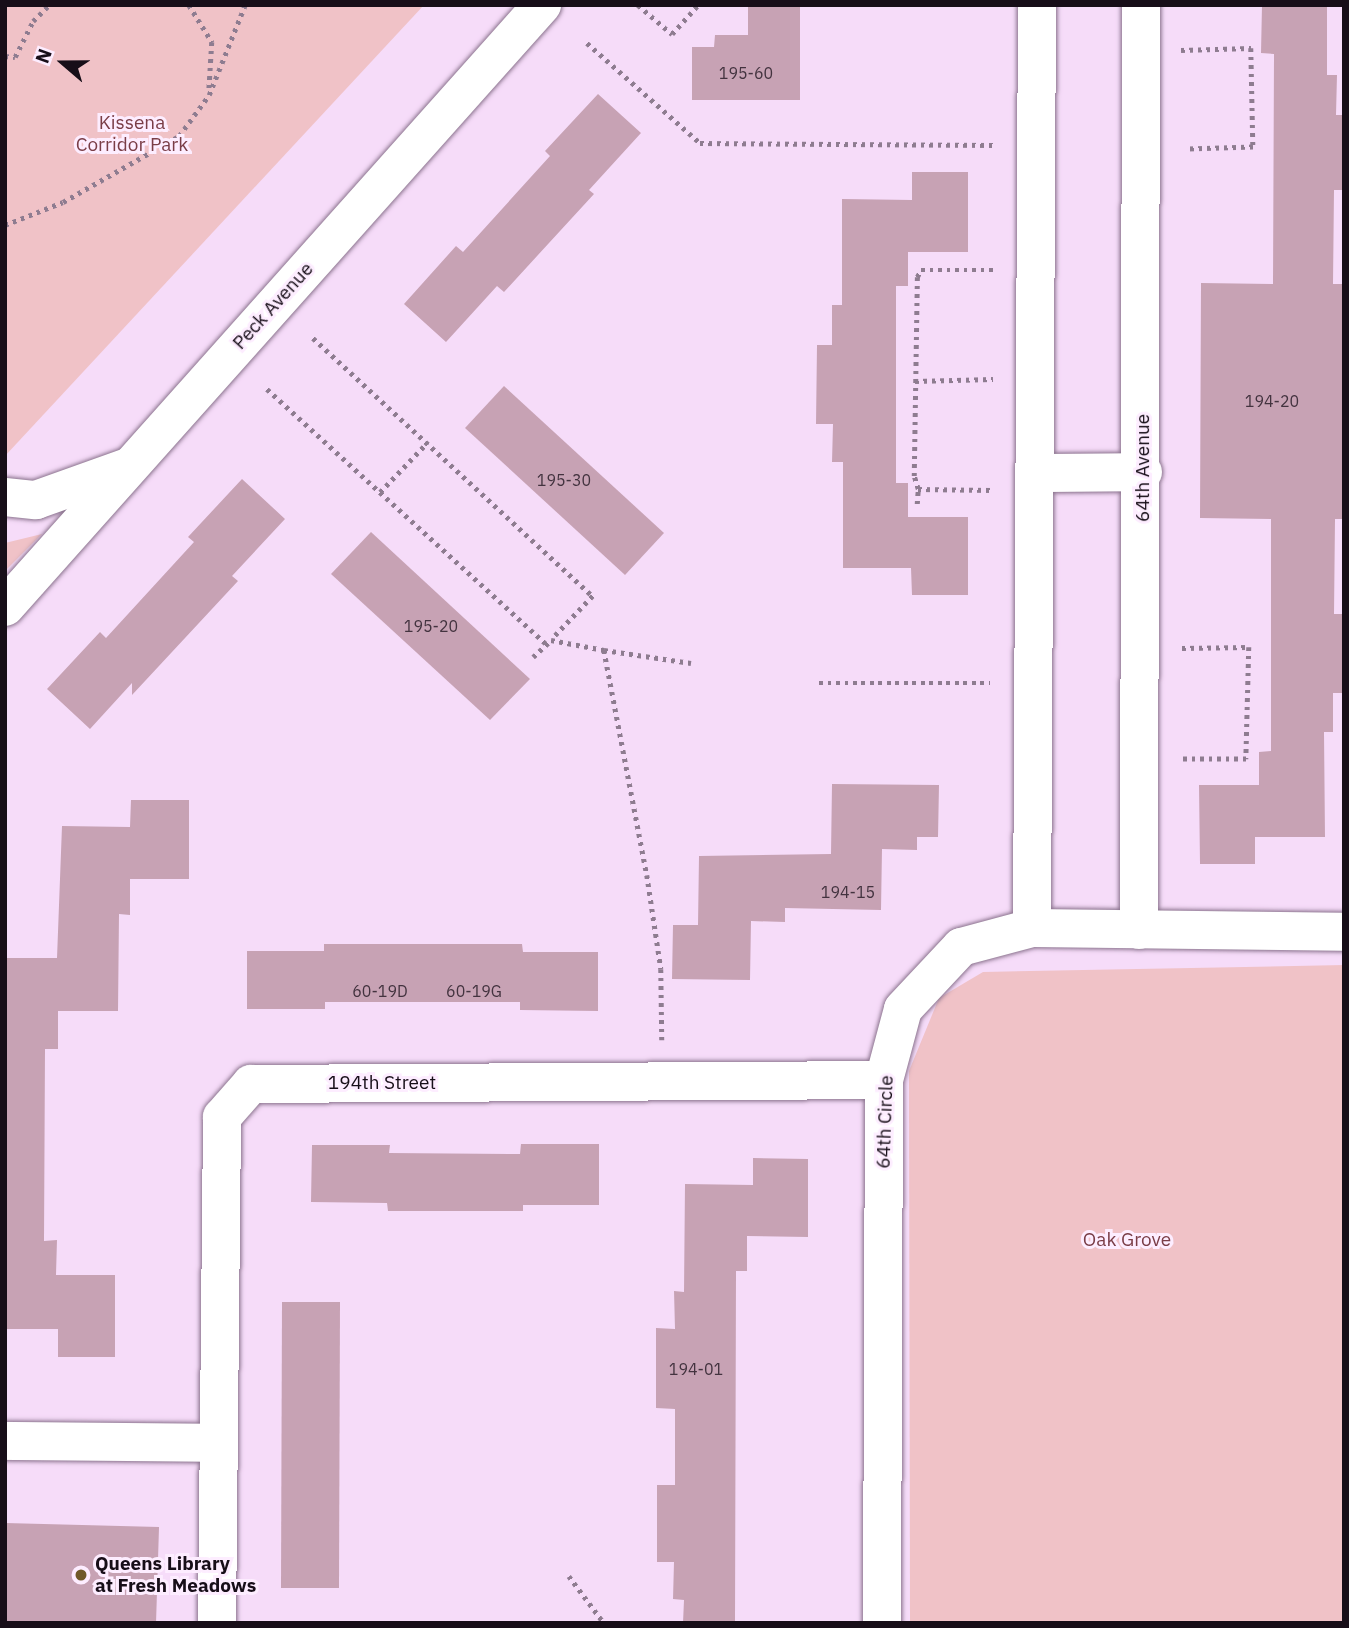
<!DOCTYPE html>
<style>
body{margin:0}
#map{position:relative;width:1349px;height:1628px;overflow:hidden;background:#f6dcf9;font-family:"IBM Plex Sans",sans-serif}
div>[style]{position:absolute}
.green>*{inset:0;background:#f0c2c7}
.building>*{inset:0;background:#c7a2b4}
.path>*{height:4.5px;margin-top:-2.25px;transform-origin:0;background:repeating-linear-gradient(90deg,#8e7c90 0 3.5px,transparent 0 8.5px)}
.roads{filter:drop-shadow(0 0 2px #8b738e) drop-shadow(0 0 2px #8b738e)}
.minor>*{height:38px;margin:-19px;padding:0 19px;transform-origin:19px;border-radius:19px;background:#fff}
.primary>*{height:38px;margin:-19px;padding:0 19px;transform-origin:19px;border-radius:19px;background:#fff}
.dots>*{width:19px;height:19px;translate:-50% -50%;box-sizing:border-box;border:4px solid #fdedff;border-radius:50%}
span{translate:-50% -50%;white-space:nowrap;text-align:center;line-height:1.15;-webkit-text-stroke:6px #fdedff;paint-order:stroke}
.number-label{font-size:16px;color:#43333f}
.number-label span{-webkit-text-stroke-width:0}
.park-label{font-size:19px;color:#7a3d47}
.street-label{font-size:19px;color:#170e18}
.poi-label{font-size:19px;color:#170e18;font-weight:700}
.left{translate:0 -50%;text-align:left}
.frame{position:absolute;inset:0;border:7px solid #170e18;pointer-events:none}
.north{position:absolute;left:28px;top:28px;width:70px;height:70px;-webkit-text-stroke:5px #fdedff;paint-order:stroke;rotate:290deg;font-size:19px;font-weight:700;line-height:28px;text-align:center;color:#170e18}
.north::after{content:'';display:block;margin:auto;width:24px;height:32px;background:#170e18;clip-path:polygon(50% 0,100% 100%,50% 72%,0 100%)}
</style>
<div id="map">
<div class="green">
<div style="clip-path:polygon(5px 5px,424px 5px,5px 456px)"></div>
<div style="clip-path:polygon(42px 534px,5px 571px,5px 543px)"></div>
<div style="clip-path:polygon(1344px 965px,1344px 1623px,910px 1623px,909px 1071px,939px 998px,983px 972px)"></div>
</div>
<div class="building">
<div style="clip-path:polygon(748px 5px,800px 5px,800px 100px,692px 100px,692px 47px,714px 47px,715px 35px,748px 35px)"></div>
<div style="clip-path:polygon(1262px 5px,1327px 5px,1327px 75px,1337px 75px,1336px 115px,1344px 115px,1344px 190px,1334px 190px,1333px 284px,1344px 284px,1344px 519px,1335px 519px,1334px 614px,1344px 614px,1344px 693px,1333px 693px,1333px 732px,1324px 732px,1325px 837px,1255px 837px,1255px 864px,1200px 864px,1199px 785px,1259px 785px,1259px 752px,1271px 751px,1271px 519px,1200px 518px,1201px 283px,1273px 284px,1274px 54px,1261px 53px)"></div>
<div style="clip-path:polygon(598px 94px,641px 133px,589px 190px,594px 194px,504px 292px,497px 286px,446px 342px,404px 304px,456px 246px,463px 252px,550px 156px,545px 151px)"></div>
<div style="clip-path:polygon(912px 172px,968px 172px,968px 252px,908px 252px,908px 286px,896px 286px,896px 483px,908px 483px,908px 517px,968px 517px,968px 595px,912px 595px,911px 568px,843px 568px,843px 462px,832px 462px,833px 424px,816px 424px,817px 345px,832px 345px,832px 305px,842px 305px,842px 199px,912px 200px)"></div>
<div style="clip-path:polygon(504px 386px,664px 533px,625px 575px,465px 428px)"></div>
<div style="clip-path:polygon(242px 479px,285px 519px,232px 576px,238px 581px,132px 695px,132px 683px,90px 729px,47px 689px,100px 632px,106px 638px,194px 542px,188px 537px)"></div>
<div style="clip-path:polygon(371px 532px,530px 679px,490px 720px,331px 574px)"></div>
<div style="clip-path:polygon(832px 784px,939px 785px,938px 837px,917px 837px,917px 850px,882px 849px,881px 910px,785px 908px,785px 922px,751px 921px,750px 980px,672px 979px,673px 925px,698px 925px,699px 856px,831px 854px)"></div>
<div style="clip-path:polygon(131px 800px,189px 800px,189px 879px,130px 879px,130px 915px,119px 914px,118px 1011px,58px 1011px,58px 1049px,45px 1049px,44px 1241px,57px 1240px,56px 1275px,115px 1275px,115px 1357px,58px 1357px,58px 1329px,5px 1329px,5px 958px,57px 958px,62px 826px,130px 827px)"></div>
<div style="clip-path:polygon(324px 944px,522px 944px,523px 952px,598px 952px,598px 1011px,520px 1010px,520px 1002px,325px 1002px,325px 1009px,247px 1009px,247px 951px,324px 951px)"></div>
<div style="clip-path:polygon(521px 1144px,599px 1144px,599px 1205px,523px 1205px,523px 1211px,388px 1211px,387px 1203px,311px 1202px,312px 1145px,390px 1145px,389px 1153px,520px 1154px)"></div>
<div style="clip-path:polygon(753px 1158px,808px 1159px,808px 1237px,747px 1236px,747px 1271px,736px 1271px,735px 1623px,683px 1623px,684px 1600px,673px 1599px,674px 1562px,657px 1562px,657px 1485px,675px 1485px,675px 1409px,656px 1408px,656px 1328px,675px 1329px,674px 1291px,684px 1292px,685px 1184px,753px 1185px)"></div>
<div style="clip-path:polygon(282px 1302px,340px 1302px,339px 1588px,281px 1588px)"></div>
<div style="clip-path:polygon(5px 1523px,159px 1527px,156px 1623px,5px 1623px)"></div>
</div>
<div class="path">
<div style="left:189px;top:5px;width:44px;rotate:58.1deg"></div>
<div style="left:212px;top:42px;width:49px;rotate:93.5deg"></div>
<div style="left:638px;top:5px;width:45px;rotate:40.5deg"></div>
<div style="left:672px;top:34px;width:39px;rotate:-48deg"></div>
<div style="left:587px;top:43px;width:151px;rotate:41.5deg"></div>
<div style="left:700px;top:143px;width:293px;rotate:0.4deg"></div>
<div style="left:1181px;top:50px;width:70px;rotate:-1.6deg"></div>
<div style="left:1251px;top:48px;width:99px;rotate:88.8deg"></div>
<div style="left:1253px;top:147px;width:65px;rotate:178.2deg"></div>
<div style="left:5px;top:56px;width:10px;rotate:6deg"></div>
<div style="left:15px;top:57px;width:40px;rotate:-63.4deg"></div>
<div style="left:33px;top:21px;width:23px;rotate:-45deg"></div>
<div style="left:5px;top:225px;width:62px;rotate:-21.6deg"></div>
<div style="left:63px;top:202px;width:133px;rotate:-29.6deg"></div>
<div style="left:179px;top:136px;width:51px;rotate:-53.8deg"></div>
<div style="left:209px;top:95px;width:97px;rotate:-68.2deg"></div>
<div style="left:313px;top:338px;width:381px;rotate:42.7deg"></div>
<div style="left:593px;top:596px;width:59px;rotate:133.6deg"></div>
<div style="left:915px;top:381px;width:78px;rotate:-1.5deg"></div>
<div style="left:267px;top:389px;width:379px;rotate:42.4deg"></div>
<div style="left:918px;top:489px;width:14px;rotate:-107deg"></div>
<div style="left:914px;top:476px;width:199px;rotate:-89.1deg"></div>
<div style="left:917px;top:277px;width:8px;rotate:-60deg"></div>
<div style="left:921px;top:270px;width:72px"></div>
<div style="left:380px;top:492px;width:68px;rotate:-46.2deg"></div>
<div style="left:917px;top:504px;width:15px;rotate:-86deg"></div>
<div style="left:918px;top:489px;width:74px;rotate:0.8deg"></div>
<div style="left:1182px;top:648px;width:67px;rotate:-0.9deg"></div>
<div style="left:1249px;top:647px;width:112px;rotate:91.5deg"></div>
<div style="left:1246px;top:759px;width:64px;rotate:180deg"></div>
<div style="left:604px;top:650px;width:88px;rotate:8.5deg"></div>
<div style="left:533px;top:657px;width:25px;rotate:-43deg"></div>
<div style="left:551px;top:640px;width:54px;rotate:10.7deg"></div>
<div style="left:604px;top:650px;width:229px;rotate:79.2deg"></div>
<div style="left:647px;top:875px;width:95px;rotate:81.5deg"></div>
<div style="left:661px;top:969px;width:71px;rotate:89.2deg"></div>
<div style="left:819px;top:683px;width:171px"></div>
<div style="left:569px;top:1576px;width:59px;rotate:53.3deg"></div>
</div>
<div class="roads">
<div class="minor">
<div style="left:1035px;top:473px;width:108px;rotate:-0.5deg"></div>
<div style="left:5px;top:607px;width:807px;rotate:-48.27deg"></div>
<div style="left:1032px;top:928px;width:923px;rotate:-89.69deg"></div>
<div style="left:1139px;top:930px;width:925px;rotate:-89.88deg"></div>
<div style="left:5px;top:1441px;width:213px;rotate:0.5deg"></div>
<div style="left:217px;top:1623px;width:506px;rotate:-89.43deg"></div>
<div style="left:222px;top:1117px;width:44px;rotate:-48.7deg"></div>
<div style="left:251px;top:1084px;width:633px;rotate:-0.36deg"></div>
<div style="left:882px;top:1623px;width:543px;rotate:-89.79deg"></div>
<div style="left:884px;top:1080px;width:73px;rotate:-75deg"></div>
<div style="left:903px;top:1009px;width:85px;rotate:-46.9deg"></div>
<div style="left:961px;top:947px;width:73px;rotate:-15deg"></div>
<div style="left:1032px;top:928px;width:312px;rotate:0.7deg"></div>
</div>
<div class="primary">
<div style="left:5px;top:497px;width:31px;rotate:6deg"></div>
<div style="left:36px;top:500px;width:98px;rotate:-19.7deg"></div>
</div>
</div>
<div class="dots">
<div style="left:81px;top:1575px;background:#705929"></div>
</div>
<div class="number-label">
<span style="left:746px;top:73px">195-60</span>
<span style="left:1272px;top:401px">194-20</span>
<span style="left:564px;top:480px">195-30</span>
<span style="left:431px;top:626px">195-20</span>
<span style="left:848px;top:892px">194-15</span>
<span style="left:380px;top:991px">60-19D</span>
<span style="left:474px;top:991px">60-19G</span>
<span style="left:696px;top:1369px">194-01</span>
</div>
<div class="park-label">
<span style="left:132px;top:134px">Kissena<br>Corridor Park</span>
<span style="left:1127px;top:1240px">Oak Grove</span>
</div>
<div class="street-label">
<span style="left:273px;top:306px;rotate:-48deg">Peck Avenue</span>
<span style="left:1143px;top:468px;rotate:-90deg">64th Avenue</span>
<span style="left:382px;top:1083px">194th Street</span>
<span style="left:885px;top:1122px;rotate:-88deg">64th Circle</span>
</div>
<div class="poi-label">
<span class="left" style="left:95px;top:1575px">Queens Library<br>at Fresh Meadows</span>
</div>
<div class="frame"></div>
<div class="north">N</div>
</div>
